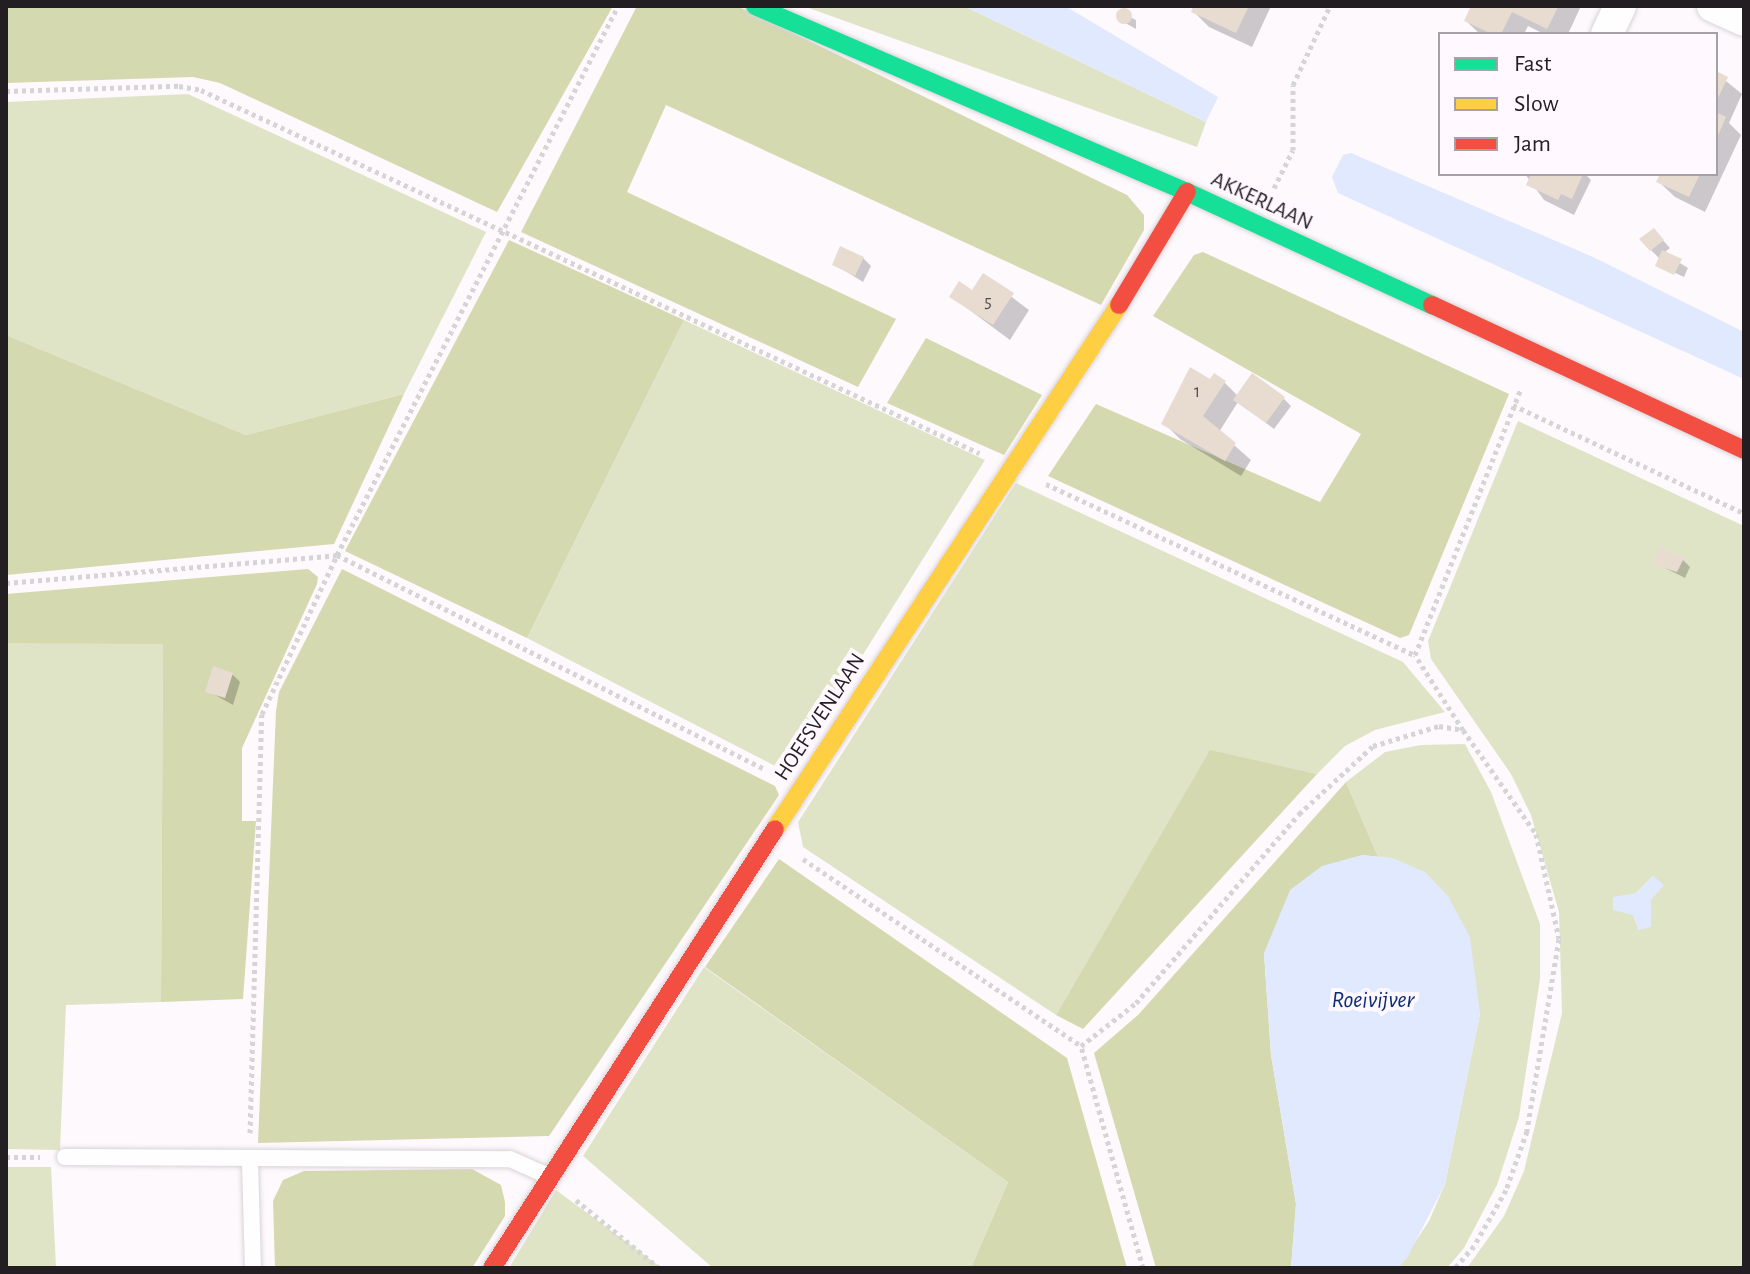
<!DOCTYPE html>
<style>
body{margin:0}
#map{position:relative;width:1750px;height:1274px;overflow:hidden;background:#fef9fd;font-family:"Alegreya Sans",sans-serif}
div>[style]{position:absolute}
.green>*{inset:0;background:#e0e4c7}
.forest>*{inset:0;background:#d4d9af}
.water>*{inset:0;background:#e0e9fe}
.shadow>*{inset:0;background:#0003}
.building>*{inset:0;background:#e8dcd1}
.round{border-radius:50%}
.path>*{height:5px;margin-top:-2.5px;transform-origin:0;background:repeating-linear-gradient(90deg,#d6d5d6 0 4px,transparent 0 8px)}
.roads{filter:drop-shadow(0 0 2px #d8d3d7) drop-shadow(0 0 2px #d8d3d7)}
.lane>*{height:16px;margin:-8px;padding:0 8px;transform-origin:8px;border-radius:8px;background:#fffeff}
.street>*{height:32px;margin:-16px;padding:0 16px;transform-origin:16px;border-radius:16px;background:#fffeff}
.fast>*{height:18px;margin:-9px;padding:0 9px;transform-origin:9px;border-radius:9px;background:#16e098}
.slow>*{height:18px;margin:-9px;padding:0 9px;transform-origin:9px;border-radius:9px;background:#ffcf43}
.jam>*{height:18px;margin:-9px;padding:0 9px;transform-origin:9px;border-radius:9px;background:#f24e42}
span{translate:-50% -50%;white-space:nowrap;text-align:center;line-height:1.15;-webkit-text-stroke:8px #fff8fe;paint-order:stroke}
.number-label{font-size:18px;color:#544e4e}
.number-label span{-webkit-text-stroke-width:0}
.street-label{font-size:22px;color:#231e22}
.water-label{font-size:24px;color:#0d2d78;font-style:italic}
.frame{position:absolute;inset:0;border:8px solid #231e22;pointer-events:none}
.legend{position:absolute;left:1438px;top:32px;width:280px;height:144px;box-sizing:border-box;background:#fff8fe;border:2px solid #a7a1a6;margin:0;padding:10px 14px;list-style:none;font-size:24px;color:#231e22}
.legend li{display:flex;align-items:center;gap:16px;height:40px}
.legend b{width:40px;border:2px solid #a7a1a6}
</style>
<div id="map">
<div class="green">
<div style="clip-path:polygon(803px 6px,964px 6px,1206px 122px,1197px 147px)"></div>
<div style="clip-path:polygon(188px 94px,486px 232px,404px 394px,246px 435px,6px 335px,6px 102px)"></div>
<div style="clip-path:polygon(684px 320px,985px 460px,800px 755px,779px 768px,527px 638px)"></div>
<div style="clip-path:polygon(evenodd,1518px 421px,1744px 526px,1744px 1268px,1467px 1268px,1504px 1216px,1524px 1171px,1562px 1013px,1559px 912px,1531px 815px,1511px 774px,1431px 659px,1428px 641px,1518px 421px,1653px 876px,1651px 900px,1639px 930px,1633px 915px,1636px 893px,1653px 876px)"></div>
<div style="clip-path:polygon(1016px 483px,1403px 662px,1445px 712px,1375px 730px,1345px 746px,1317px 774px,1210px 751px,1056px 1015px,803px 847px,798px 822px)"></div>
<div style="clip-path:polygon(6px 643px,163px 643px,161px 1002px,66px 1005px,60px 1150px,6px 1149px)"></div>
<div style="clip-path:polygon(1465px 744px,1491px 792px,1540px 924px,1540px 979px,1519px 1117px,1497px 1185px,1464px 1248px,1447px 1268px,1398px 1268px,1429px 1221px,1445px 1184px,1480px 1014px,1392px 858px,1378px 857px,1346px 782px,1385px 752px,1421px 745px)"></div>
<div style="clip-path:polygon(704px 967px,1008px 1182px,971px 1268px,713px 1268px,583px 1156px)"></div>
<div style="clip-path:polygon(6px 1167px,51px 1167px,56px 1268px,6px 1268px)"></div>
<div style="clip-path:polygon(556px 1190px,662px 1268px,509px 1268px)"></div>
</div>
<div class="forest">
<div style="clip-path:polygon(6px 6px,613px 6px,497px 212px,220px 83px,193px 77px,6px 83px)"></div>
<div style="clip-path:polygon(637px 6px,737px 6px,1127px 195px,1144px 215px,1144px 230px,1101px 305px,666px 105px,627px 192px,896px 319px,858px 387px,521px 232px)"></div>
<div style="clip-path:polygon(509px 240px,684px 320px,527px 638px,345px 551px)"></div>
<div style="clip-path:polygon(1203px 252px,1509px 394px,1409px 635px,1400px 638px,1048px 476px,1096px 404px,1320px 502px,1361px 434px,1153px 316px,1194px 255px)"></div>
<div style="clip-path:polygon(6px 335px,246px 435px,404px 394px,334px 544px,6px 575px)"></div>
<div style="clip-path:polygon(926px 338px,1042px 395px,1004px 455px,887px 403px)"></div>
<div style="clip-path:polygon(308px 569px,318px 577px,317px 584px,242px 748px,242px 821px,256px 821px,243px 999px,161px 1002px,163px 644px,6px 643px,6px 594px)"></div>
<div style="clip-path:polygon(342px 569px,775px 786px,779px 795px,549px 1136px,258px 1143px,276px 711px,279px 692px)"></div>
<div style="clip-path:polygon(1210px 750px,1317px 774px,1083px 1029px,1056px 1015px)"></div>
<div style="clip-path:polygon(1346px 782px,1378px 857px,1362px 855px,1264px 953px,1271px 1055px,1296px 1204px,1291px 1268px,1156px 1268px,1094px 1053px,1138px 1015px)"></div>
<div style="clip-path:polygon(779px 859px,1067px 1058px,1127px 1268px,971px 1268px,1008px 1182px,705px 967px)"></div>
<div style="clip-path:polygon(472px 1169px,501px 1185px,505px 1202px,505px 1216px,472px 1268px,275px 1268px,273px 1201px,283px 1180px,304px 1171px)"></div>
</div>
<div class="water">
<div style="clip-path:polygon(964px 6px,1065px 6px,1218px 97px,1206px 122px)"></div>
<div style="clip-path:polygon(1351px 153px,1593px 257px,1744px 332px,1744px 379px,1338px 193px,1332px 177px,1343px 155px)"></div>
<div style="clip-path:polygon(1362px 855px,1392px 858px,1425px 872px,1448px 896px,1470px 937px,1480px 1014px,1445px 1184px,1407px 1258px,1398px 1268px,1291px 1268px,1296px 1204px,1271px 1055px,1264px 953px,1290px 890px,1322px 866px)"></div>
<div style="clip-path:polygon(1653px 876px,1664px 885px,1651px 900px,1651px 927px,1639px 930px,1633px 915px,1613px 910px,1613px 897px,1636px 893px)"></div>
</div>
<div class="shadow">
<div style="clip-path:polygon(1195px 6px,1271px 6px,1252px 47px,1209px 27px,1193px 11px)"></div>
<div style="clip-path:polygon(1473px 6px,1581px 6px,1568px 34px,1544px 34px,1528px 26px,1524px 34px,1480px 34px,1466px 21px)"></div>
<div style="clip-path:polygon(1120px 12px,1136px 20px,1136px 29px,1120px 20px)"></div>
<div style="clip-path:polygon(1716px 73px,1742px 94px,1729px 123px,1741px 135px,1705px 212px,1675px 197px,1659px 182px,1662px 174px,1716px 174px)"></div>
<div style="clip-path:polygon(1525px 174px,1585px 174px,1591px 180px,1574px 215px,1544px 200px)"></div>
<div style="clip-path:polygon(1661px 238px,1670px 248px,1664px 253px,1688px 268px,1684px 277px,1658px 265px,1660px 259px,1651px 250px)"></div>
<div style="clip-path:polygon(863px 258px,871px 266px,863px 282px,834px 264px)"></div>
<div style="clip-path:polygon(984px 276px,1029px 310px,1010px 340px,952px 297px,973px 292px)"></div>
<div style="clip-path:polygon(1210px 382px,1225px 383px,1238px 396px,1283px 398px,1291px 406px,1274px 429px,1238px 402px,1219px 432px,1251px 460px,1241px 476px,1180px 439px,1164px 423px)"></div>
<div style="clip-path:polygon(1683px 560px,1690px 567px,1685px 578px,1655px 563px)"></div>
<div style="clip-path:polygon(232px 674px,240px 682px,233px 705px,208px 691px)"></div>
</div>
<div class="building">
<div style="clip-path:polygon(1193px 6px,1249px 6px,1236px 33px,1191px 12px)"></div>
<div style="clip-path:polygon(1471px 6px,1556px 6px,1558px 7px,1547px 29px,1512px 12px,1501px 34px,1492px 34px,1464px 21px)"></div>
<div class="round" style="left:1116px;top:8px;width:16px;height:16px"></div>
<div style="clip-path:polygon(1716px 71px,1728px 77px,1716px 102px)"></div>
<div style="clip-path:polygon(1716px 112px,1726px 117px,1716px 140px)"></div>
<div style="clip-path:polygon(1531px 174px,1583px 174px,1572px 199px,1561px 194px,1558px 200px,1526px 185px)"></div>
<div style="clip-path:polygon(1660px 174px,1700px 174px,1689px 197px,1656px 182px)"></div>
<div style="clip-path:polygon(1654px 228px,1664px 240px,1650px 251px,1639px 239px)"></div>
<div style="clip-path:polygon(840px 246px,864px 257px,855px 276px,832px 265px)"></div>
<div style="clip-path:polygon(1662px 250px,1682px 259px,1674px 275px,1655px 266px)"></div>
<div style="clip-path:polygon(983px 273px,1014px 293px,993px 325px,949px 297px,959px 281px,972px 290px)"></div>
<div style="clip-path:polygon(1190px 367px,1210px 379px,1214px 373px,1226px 381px,1203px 416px,1236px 443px,1225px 461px,1161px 424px)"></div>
<div style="clip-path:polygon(1252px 373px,1285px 397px,1266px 423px,1233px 400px)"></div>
<div style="clip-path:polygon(1660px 546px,1684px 558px,1677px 572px,1652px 564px)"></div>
<div style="clip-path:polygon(213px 666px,233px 673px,225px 698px,205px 692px)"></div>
</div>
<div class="path">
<div style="left:6px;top:91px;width:173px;rotate:-1.7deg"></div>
<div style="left:179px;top:86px;width:22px;rotate:10deg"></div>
<div style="left:201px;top:90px;width:859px;rotate:25.01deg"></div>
<div style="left:1274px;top:188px;width:42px;rotate:-63.4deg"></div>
<div style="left:1293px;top:150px;width:65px;rotate:-90deg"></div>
<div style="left:1293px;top:85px;width:87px;rotate:-64.9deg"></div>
<div style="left:1513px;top:405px;width:255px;rotate:25.1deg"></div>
<div style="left:1046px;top:484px;width:407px;rotate:24.9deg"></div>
<div style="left:6px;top:583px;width:332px;rotate:-4.8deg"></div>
<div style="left:337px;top:555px;width:480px;rotate:26.6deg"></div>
<div style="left:1463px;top:730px;width:89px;rotate:-122.6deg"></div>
<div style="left:1415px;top:655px;width:287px;rotate:-68.3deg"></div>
<div style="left:803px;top:859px;width:335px;rotate:33.9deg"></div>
<div style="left:250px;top:1133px;width:419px;rotate:-88.4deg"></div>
<div style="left:262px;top:714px;width:176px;rotate:-64.7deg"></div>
<div style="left:337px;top:555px;width:617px;rotate:-62.89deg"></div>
<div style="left:6px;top:1157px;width:34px"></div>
<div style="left:576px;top:1200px;width:107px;rotate:39.3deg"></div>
<div style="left:1143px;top:1268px;width:230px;rotate:-105.6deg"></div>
<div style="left:1081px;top:1046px;width:70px;rotate:-38deg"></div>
<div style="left:1136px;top:1003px;width:250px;rotate:-49.2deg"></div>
<div style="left:1299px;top:814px;width:100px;rotate:-42.6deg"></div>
<div style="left:1373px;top:746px;width:69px;rotate:-16.9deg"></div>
<div style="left:1439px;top:726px;width:24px;rotate:9deg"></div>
<div style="left:1463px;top:730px;width:127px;rotate:54.9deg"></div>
<div style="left:1536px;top:834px;width:107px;rotate:77.6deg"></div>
<div style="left:1559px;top:939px;width:195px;rotate:99.5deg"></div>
<div style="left:1527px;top:1131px;width:63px;rotate:109.6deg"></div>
<div style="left:1506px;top:1190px;width:64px;rotate:119.7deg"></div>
<div style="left:1474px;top:1246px;width:29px;rotate:131deg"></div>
</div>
<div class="roads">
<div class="lane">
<div style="left:65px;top:1157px;width:445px;rotate:0.3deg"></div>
<div style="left:510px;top:1159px;width:39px;rotate:24deg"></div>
<div style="left:250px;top:1162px;width:106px;rotate:88.4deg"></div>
</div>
<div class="street">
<div style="left:1713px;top:6px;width:34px;rotate:24deg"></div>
<div style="left:1607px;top:34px;width:31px;rotate:-65deg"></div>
</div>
<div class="fast">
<div style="left:755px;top:6px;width:470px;rotate:23.3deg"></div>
<div style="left:1187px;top:192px;width:270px;rotate:24.8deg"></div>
</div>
<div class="slow">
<div style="left:775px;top:829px;width:627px;rotate:-56.72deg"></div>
</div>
<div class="jam">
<div style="left:1119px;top:305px;width:132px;rotate:-59deg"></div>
<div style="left:1432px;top:305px;width:344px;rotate:24.9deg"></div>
<div style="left:492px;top:1268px;width:522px;rotate:-57.19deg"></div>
</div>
</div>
<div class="number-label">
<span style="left:988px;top:302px">5</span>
<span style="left:1197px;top:392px">1</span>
</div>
<div class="street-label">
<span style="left:1262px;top:201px;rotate:25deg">AKKERLAAN</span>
<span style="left:820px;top:717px;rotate:-57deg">HOEFSVENLAAN</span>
</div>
<div class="water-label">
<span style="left:1373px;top:1001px">Roeivijver</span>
</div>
<div class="frame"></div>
<ul class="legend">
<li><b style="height:10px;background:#16e098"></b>Fast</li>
<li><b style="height:10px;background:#ffcf43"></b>Slow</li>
<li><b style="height:10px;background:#f24e42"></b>Jam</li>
</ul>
</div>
